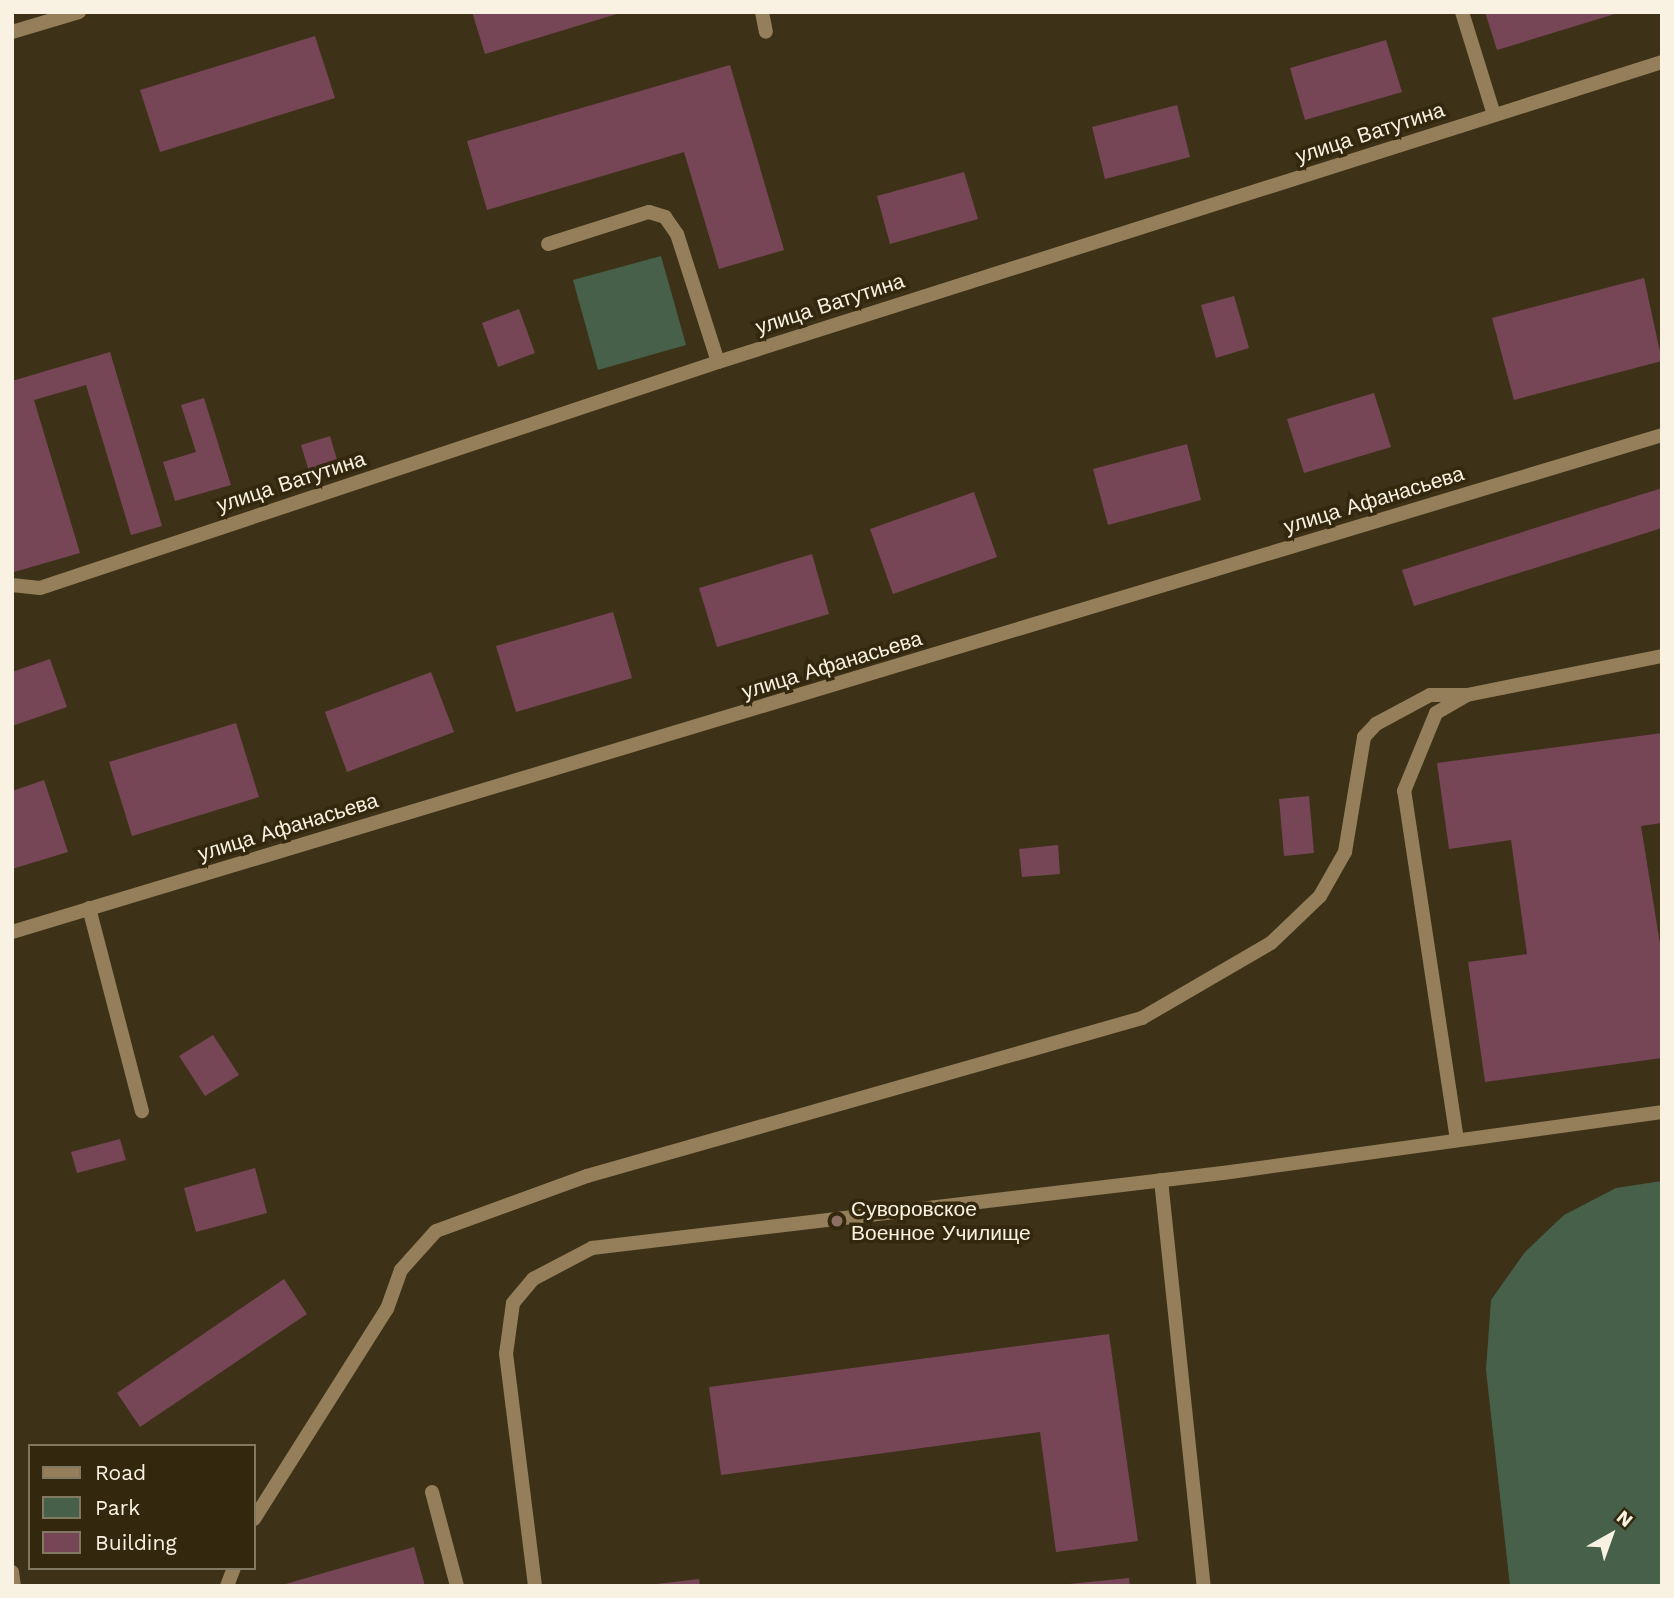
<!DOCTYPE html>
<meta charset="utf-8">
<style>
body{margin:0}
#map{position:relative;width:1674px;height:1598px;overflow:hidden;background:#3d3218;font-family:"Work Sans",sans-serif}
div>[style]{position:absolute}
.green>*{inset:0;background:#47604a}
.building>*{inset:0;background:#764556}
.service>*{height:14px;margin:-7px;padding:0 7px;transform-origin:7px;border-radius:7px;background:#957f5a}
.minor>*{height:14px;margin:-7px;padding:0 7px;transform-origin:7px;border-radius:7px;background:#957f5a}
.tertiary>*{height:14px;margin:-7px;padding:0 7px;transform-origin:7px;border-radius:7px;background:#957f5a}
.dots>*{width:19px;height:19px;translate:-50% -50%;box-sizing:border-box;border:4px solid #33280d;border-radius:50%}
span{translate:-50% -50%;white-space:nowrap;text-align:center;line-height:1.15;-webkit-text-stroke:7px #33280d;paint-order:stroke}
.street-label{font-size:21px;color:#f9f2e2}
.poi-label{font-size:21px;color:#f9f2e2}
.left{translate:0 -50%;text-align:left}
.frame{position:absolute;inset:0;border:14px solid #f9f2e2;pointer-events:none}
.legend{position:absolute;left:28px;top:1444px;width:228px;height:126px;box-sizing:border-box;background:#33280d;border:2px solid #827962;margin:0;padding:9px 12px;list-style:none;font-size:21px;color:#f9f2e2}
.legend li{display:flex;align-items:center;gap:14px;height:35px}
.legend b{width:35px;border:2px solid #827962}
.north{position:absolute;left:1576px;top:1500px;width:70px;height:70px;-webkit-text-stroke:5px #33280d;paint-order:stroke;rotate:40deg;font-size:19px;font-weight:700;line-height:28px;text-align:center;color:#f9f2e2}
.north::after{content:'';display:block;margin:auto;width:24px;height:32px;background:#f9f2e2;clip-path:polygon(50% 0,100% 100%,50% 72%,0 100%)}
</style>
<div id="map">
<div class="green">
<div style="clip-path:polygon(661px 256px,686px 345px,598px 370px,573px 280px)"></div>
<div style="clip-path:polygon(1662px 1181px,1662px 1586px,1510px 1586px,1486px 1370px,1491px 1300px,1525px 1252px,1564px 1215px,1616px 1188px)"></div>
</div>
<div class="building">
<div style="clip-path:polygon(472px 12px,620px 12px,620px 13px,485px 54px)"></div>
<div style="clip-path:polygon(1485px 12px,1618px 12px,1618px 13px,1497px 50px)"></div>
<div style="clip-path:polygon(315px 36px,335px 98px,160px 152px,140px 90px)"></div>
<div style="clip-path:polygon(1386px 40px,1402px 92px,1305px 120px,1290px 68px)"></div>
<div style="clip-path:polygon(730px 65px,784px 250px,719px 269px,684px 152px,487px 210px,467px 141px)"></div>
<div style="clip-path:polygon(1177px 105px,1190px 157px,1105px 179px,1092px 127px)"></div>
<div style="clip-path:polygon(964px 172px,978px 219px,890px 244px,877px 196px)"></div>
<div style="clip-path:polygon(1644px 278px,1662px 361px,1514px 400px,1492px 318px)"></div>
<div style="clip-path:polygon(1234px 296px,1249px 348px,1216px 358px,1201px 305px)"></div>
<div style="clip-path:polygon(519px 309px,535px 353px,498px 367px,482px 323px)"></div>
<div style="clip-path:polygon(110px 352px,162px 526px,131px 535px,86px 385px,34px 400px,80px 553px,14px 572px,12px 381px)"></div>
<div style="clip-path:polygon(1374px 393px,1391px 447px,1304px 473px,1287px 419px)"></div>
<div style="clip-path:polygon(204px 398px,231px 485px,175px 501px,163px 462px,196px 452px,181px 405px)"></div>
<div style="clip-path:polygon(330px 436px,340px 470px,311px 478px,301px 445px)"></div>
<div style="clip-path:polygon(1187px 444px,1201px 500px,1108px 525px,1093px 469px)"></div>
<div style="clip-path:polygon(1662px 488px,1662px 528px,1414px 606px,1402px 570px)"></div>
<div style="clip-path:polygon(974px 492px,997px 557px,893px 594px,870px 529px)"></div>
<div style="clip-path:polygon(812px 554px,829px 614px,717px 647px,699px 588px)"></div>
<div style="clip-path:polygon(613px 612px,632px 678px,516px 712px,496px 646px)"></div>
<div style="clip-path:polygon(50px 659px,67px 707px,12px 726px,12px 672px)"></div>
<div style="clip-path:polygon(431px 672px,454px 732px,347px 772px,325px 712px)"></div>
<div style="clip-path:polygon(236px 723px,259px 797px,132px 836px,109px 762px)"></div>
<div style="clip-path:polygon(1662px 733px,1662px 823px,1641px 826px,1662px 956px,1662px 1058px,1485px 1082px,1468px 962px,1527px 954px,1511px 840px,1449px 849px,1437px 763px)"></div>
<div style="clip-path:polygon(44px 780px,68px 852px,12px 869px,12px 791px)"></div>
<div style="clip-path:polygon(1309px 796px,1314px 853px,1284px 856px,1279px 799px)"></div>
<div style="clip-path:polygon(1058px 845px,1060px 874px,1022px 877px,1019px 849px)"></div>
<div style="clip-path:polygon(213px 1035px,239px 1075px,205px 1096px,179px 1056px)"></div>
<div style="clip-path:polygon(120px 1139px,126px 1160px,77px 1173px,71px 1152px)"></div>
<div style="clip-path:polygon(255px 1168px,267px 1213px,196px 1232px,184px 1188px)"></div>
<div style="clip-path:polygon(284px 1279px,307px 1314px,140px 1427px,117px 1393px)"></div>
<div style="clip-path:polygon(1109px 1334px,1138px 1541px,1056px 1552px,1040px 1432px,721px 1475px,709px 1387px)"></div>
<div style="clip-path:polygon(414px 1547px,425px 1586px,282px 1586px,282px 1585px)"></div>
<div style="clip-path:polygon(1129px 1578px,1130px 1586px,1069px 1586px,1069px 1584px)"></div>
<div style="clip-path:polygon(699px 1579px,700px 1586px,657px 1586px,656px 1584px)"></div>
</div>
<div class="service">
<div style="left:762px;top:12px;width:20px;rotate:79deg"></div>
<div style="left:1462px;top:12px;width:108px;rotate:72.7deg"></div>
<div style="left:548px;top:244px;width:106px;rotate:-17.6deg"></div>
<div style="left:649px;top:212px;width:17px;rotate:17deg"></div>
<div style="left:665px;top:217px;width:21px;rotate:55deg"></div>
<div style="left:677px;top:234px;width:134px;rotate:72.2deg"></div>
<div style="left:12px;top:585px;width:28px;rotate:6deg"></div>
<div style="left:40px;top:588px;width:715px;rotate:-18.43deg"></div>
<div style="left:718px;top:362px;width:991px;rotate:-17.63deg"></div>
<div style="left:89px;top:908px;width:210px;rotate:75.4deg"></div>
<div style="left:1457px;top:1140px;width:353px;rotate:-98.6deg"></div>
<div style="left:1404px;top:791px;width:84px;rotate:-67.7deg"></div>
<div style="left:1436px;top:713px;width:36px;rotate:-30deg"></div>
<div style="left:1467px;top:695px;width:199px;rotate:-11.3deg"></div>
<div style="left:1161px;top:1180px;width:408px;rotate:84deg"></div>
<div style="left:432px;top:1492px;width:97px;rotate:75.1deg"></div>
<div style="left:254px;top:1519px;width:249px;rotate:-57.7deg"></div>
<div style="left:387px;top:1309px;width:41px;rotate:-70.3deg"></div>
<div style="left:401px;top:1270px;width:52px;rotate:-48.1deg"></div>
<div style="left:436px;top:1231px;width:161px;rotate:-20deg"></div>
<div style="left:587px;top:1176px;width:577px;rotate:-15.89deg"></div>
<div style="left:1142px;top:1018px;width:149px;rotate:-30.2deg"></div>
<div style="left:1271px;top:943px;width:68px;rotate:-43.8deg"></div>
<div style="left:1320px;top:896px;width:51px;rotate:-60.4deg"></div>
<div style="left:1345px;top:852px;width:117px;rotate:-80.6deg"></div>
<div style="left:1364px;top:737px;width:18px;rotate:-47deg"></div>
<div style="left:1376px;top:724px;width:61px;rotate:-28.2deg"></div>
<div style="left:1430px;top:695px;width:37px"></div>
<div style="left:227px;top:1586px;width:19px;rotate:-69deg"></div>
<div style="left:535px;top:1586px;width:234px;rotate:-97.1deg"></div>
<div style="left:506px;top:1354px;width:51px;rotate:-82.2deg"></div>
<div style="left:513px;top:1303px;width:31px;rotate:-50deg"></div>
<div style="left:533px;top:1279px;width:67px;rotate:-27.7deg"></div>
<div style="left:592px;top:1248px;width:635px;rotate:-6.78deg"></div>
<div style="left:1223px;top:1173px;width:443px;rotate:-7.9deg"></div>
</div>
<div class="minor">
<div style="left:12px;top:932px;width:1723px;rotate:-16.76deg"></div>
<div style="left:12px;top:1572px;width:14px;rotate:82deg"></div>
</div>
<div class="tertiary">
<div style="left:12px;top:32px;width:70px;rotate:-16.6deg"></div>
</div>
<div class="dots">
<div style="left:837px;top:1221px;background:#8d6e63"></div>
</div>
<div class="street-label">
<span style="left:1370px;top:133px;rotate:-18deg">улица Ватутина</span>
<span style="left:830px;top:304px;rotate:-18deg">улица Ватутина</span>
<span style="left:291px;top:482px;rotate:-18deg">улица Ватутина</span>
<span style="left:1374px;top:500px;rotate:-17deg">улица Афанасьева</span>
<span style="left:832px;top:665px;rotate:-17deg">улица Афанасьева</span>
<span style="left:288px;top:827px;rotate:-17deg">улица Афанасьева</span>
</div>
<div class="poi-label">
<span class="left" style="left:851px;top:1221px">Суворовское<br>Военное Училище</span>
</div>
<div class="frame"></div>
<ul class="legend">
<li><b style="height:9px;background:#957f5a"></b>Road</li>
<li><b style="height:19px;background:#47604a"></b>Park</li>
<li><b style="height:19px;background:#764556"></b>Building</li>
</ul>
<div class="north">N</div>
</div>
